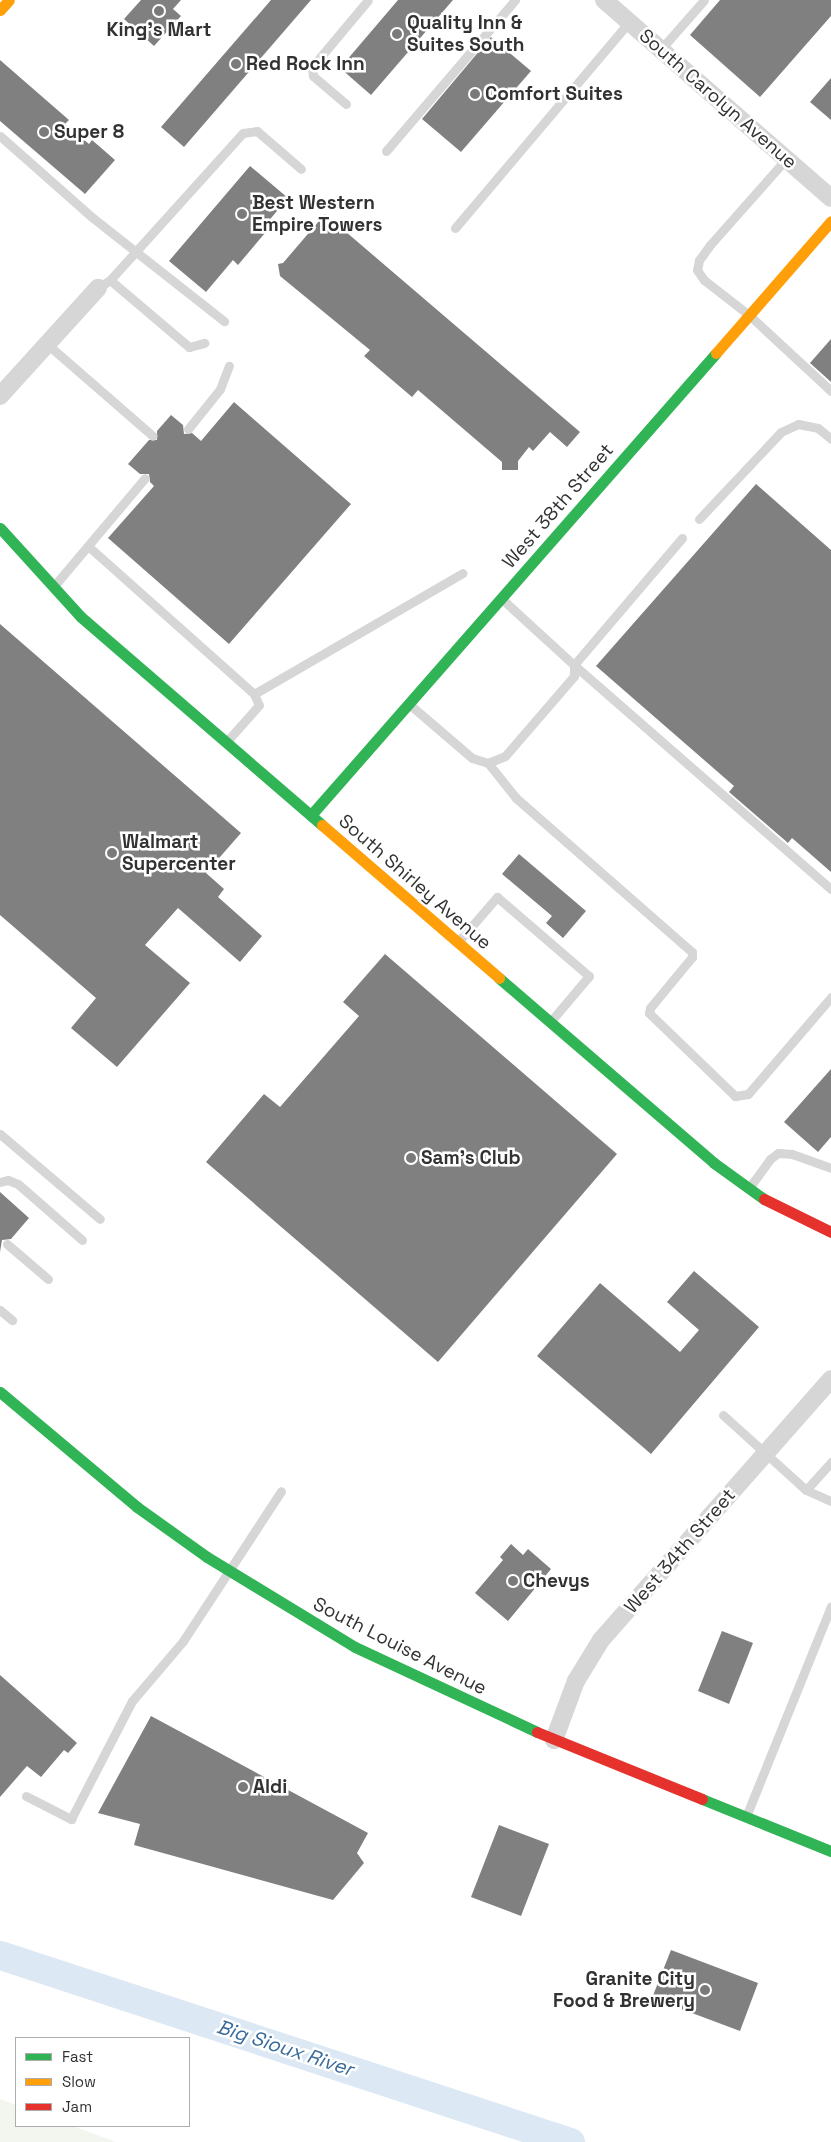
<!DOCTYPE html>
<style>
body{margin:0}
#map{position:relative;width:831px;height:2142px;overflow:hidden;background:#fff;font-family:"Space Grotesk",sans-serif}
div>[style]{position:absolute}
.green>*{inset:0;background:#f2f6ee}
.river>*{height:29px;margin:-14.5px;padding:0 14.5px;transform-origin:14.5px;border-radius:14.5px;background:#dce8f4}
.building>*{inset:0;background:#808080}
.lane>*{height:9px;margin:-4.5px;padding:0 4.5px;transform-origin:4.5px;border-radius:4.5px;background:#d6d6d6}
.street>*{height:18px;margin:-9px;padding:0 9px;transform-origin:9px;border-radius:9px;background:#d6d6d6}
.fast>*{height:11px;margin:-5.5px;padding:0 5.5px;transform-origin:5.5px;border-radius:5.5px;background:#30b455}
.slow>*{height:11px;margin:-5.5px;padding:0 5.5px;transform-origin:5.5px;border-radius:5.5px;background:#ff9f0a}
.jam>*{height:11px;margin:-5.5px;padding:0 5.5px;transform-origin:5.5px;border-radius:5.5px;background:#e5322d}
.dots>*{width:14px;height:14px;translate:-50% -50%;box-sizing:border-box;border:2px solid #fff;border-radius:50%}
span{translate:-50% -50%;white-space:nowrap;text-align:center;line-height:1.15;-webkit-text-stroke:5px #fff;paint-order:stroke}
.poi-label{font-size:19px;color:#323232;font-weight:700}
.left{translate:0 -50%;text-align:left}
.right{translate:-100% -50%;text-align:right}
.street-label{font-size:19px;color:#323232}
.water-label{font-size:20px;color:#3a6c9b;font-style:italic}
.legend{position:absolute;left:15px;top:2037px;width:175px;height:90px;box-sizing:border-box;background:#fff;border:1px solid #adadad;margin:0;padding:6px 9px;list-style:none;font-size:15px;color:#323232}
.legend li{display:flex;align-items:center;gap:10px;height:25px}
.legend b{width:25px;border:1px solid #adadad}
</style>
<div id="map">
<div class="green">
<div style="clip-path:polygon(0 2099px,16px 2105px,16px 2126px,73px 2126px,116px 2142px,0 2142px)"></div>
</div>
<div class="river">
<div style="left:0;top:1955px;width:600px;rotate:18.16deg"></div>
</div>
<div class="building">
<div style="clip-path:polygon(141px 0,181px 0,173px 9px,181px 16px,154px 46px,124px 19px)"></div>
<div style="clip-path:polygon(271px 0,311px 0,184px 147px,161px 127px)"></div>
<div style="clip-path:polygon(398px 0,453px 0,371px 95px,340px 68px)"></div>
<div style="clip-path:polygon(720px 0,831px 0,831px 16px,760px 97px,690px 35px)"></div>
<div style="clip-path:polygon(491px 37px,531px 71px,461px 152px,422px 119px)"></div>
<div style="clip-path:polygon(0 60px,69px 120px,65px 124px,89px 144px,92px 140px,115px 160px,85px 194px,0 121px)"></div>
<div style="clip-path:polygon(831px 78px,831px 120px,810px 102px)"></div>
<div style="clip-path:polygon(250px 166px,288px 198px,261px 230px,265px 233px,238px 265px,233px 260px,206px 292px,169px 261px)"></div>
<div style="clip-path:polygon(325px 214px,580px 432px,567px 447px,550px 432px,533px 451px,529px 447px,518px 461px,518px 470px,502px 470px,502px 462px,418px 390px,412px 397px,364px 356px,370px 350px,280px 276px,278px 264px,283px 263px)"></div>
<div style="clip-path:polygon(831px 339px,831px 382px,810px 363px)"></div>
<div style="clip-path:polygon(234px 402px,351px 504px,229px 644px,108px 538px,154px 486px,150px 482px,149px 474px,140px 474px,128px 464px,149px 440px,157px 440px,157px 431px,171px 415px,183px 425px,184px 434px,192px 433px,201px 441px)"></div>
<div style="clip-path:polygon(756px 484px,831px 550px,831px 872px,792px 838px,788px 843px,729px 792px,734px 786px,596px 666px)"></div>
<div style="clip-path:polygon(0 624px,241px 833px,206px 873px,224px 889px,218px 897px,262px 936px,240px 962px,178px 908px,145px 945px,190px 983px,117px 1067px,71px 1028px,96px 998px,0 915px)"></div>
<div style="clip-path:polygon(519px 854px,586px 911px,563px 938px,546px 923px,552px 916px,502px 874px)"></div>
<div style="clip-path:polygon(385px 954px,617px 1154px,438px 1362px,206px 1162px,264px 1094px,280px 1107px,359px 1016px,343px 1002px)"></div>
<div style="clip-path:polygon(831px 1069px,831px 1137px,818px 1152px,784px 1122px)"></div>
<div style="clip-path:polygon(0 1192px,29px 1218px,11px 1239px,2px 1240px,0 1252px)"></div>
<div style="clip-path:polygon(694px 1271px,759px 1327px,651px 1454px,537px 1356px,600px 1283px,680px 1352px,699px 1330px,667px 1302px)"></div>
<div style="clip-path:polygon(511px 1544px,523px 1555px,528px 1549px,551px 1569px,508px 1621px,475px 1593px,503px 1560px,500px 1557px)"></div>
<div style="clip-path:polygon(722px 1631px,753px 1643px,729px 1704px,698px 1691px)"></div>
<div style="clip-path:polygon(0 1675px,77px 1743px,68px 1753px,64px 1750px,41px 1777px,27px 1766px,0 1797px)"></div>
<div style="clip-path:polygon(151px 1716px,368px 1833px,357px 1853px,364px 1863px,333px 1900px,134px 1845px,140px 1824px,98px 1813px)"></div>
<div style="clip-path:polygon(499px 1825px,549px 1844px,521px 1916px,471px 1897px)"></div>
<div style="clip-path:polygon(671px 1950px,758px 1983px,740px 2031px,652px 1998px)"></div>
</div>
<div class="lane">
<div style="left:661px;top:49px;width:65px;rotate:-48.7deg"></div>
<div style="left:346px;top:104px;width:43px;rotate:-139.7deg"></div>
<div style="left:313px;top:76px;width:9px;rotate:-96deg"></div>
<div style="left:312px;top:67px;width:87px;rotate:-50.1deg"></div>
<div style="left:0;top:136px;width:124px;rotate:41.4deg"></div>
<div style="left:93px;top:218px;width:167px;rotate:38.2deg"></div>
<div style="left:386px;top:151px;width:199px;rotate:-49.5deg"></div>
<div style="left:786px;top:159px;width:115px;rotate:131.5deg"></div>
<div style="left:710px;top:245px;width:19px;rotate:126deg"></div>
<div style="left:699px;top:260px;width:10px;rotate:101deg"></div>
<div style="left:697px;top:270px;width:12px;rotate:55deg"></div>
<div style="left:704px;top:280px;width:57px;rotate:37.9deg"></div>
<div style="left:749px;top:315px;width:112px;rotate:42.8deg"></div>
<div style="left:455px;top:228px;width:270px;rotate:-49.8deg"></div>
<div style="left:110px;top:280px;width:104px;rotate:40.3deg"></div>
<div style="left:189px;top:347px;width:16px;rotate:-15deg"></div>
<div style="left:98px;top:288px;width:14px;rotate:-34deg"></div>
<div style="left:110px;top:280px;width:198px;rotate:-47.9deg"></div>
<div style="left:243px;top:133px;width:14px;rotate:-8deg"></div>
<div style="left:257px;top:131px;width:58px;rotate:40.8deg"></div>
<div style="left:47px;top:344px;width:140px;rotate:41deg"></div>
<div style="left:188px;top:429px;width:51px;rotate:-51.3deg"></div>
<div style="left:220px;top:389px;width:25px;rotate:-69deg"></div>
<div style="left:699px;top:519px;width:120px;rotate:-46.7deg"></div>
<div style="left:781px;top:432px;width:19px;rotate:-25deg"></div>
<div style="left:798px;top:424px;width:20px;rotate:11deg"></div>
<div style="left:818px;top:428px;width:17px;rotate:40deg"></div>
<div style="left:682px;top:538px;width:167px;rotate:130.4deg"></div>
<div style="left:574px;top:665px;width:341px;rotate:41.1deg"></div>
<div style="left:88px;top:546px;width:222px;rotate:41.7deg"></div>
<div style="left:254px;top:694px;width:12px;rotate:66deg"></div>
<div style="left:259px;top:705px;width:48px;rotate:131.6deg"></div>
<div style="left:54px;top:586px;width:141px;rotate:-49.9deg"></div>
<div style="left:254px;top:694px;width:241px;rotate:-30.1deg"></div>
<div style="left:409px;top:704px;width:83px;rotate:40.6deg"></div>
<div style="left:472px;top:758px;width:17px;rotate:17deg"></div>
<div style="left:488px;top:763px;width:18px;rotate:-22deg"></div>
<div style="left:505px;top:756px;width:106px;rotate:-49.2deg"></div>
<div style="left:574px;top:676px;width:11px;rotate:-90deg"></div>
<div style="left:574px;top:665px;width:99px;rotate:-137.5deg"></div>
<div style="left:488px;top:763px;width:45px;rotate:51.3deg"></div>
<div style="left:516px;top:798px;width:234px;rotate:41.2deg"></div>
<div style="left:692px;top:952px;width:5px;rotate:90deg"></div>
<div style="left:692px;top:957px;width:66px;rotate:129.5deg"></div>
<div style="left:650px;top:1008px;width:5px;rotate:101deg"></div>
<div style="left:649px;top:1013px;width:120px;rotate:44deg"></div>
<div style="left:735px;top:1096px;width:13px;rotate:-9deg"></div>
<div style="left:748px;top:1094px;width:128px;rotate:-49.4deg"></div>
<div style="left:458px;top:942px;width:60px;rotate:-49.1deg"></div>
<div style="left:497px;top:897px;width:121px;rotate:40.7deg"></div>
<div style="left:589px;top:976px;width:59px;rotate:130.2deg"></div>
<div style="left:0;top:1134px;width:131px;rotate:40.4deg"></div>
<div style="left:0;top:1182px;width:8px;rotate:-14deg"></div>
<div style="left:8px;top:1180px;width:11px;rotate:22deg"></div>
<div style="left:18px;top:1184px;width:85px;rotate:41.2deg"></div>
<div style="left:749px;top:1188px;width:36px;rotate:-54deg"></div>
<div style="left:770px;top:1159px;width:10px;rotate:-37deg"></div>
<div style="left:778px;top:1153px;width:14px;rotate:4deg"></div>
<div style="left:792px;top:1154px;width:41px;rotate:19.7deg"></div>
<div style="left:7px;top:1244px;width:54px;rotate:40.5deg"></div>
<div style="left:0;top:1310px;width:16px;rotate:40deg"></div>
<div style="left:723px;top:1415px;width:112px;rotate:42.1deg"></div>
<div style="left:806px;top:1490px;width:27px;rotate:24deg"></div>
<div style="left:806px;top:1490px;width:38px;rotate:-48deg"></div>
<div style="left:26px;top:1796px;width:51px;rotate:27.1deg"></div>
<div style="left:71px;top:1819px;width:133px;rotate:-62.7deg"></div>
<div style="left:132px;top:1701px;width:79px;rotate:-49.6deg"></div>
<div style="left:183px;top:1641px;width:179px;rotate:-56.8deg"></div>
<div style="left:747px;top:1814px;width:224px;rotate:-68deg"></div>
</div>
<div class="street">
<div style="left:604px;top:0;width:301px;rotate:41.1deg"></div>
<div style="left:0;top:396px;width:146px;rotate:-47.8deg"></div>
<div style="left:554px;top:1740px;width:63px;rotate:-69.6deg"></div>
<div style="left:576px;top:1681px;width:48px;rotate:-58.6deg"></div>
<div style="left:601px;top:1640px;width:348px;rotate:-48.6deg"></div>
</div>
<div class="fast">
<div style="left:0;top:528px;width:120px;rotate:47.7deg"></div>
<div style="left:81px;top:617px;width:318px;rotate:40.8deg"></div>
<div style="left:311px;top:815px;width:614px;rotate:-48.76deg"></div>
<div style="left:499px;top:978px;width:284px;rotate:40.7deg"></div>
<div style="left:714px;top:1163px;width:62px;rotate:35.8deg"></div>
<div style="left:0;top:1392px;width:179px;rotate:40deg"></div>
<div style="left:137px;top:1507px;width:86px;rotate:35.5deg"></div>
<div style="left:207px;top:1557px;width:173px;rotate:31.3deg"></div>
<div style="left:355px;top:1647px;width:201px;rotate:25deg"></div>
<div style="left:702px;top:1799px;width:139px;rotate:22deg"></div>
</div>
<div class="slow">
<div style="left:0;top:10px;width:13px;rotate:-48deg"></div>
<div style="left:716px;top:353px;width:175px;rotate:-48.9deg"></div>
<div style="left:322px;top:825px;width:234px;rotate:40.8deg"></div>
</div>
<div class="jam">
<div style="left:764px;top:1199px;width:75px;rotate:26.2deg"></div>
<div style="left:537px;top:1732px;width:178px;rotate:22.1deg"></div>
</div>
<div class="dots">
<div style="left:159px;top:11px;background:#7a7a7a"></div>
<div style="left:397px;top:34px;background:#7a7a7a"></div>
<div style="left:236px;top:64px;background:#7a7a7a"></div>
<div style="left:475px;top:94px;background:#7a7a7a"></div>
<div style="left:44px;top:132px;background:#7a7a7a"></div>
<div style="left:242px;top:214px;background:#7a7a7a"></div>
<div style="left:112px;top:853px;background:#7a7a7a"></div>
<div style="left:411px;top:1158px;background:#7a7a7a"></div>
<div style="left:513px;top:1581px;background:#7a7a7a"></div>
<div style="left:243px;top:1787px;background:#7a7a7a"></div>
<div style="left:705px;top:1990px;background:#7a7a7a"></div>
</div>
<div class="poi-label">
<span class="left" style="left:407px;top:34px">Quality Inn &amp;<br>Suites South</span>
<span style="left:159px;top:30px">King's Mart</span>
<span class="left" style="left:246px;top:64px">Red Rock Inn</span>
<span class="left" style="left:485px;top:94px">Comfort Suites</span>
<span class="left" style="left:54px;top:132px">Super 8</span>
<span class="left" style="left:252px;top:214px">Best Western<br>Empire Towers</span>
<span class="left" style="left:122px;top:853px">Walmart<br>Supercenter</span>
<span class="left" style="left:421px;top:1158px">Sam's Club</span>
<span class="left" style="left:523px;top:1581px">Chevys</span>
<span class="left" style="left:253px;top:1787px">Aldi</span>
<span class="right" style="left:695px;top:1990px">Granite City<br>Food &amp; Brewery</span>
</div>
<div class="street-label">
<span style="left:718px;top:99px;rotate:41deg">South Carolyn Avenue</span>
<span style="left:558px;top:506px;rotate:-49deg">West 38th Street</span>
<span style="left:415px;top:882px;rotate:41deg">South Shirley Avenue</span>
<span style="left:680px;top:1551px;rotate:-49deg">West 34th Street</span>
<span style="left:400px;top:1646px;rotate:27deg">South Louise Avenue</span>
</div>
<div class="water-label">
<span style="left:285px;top:2048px;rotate:18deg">Big Sioux River</span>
</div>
<ul class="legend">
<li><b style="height:6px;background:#30b455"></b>Fast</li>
<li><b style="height:6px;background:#ff9f0a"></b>Slow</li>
<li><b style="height:6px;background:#e5322d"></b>Jam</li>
</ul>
</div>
